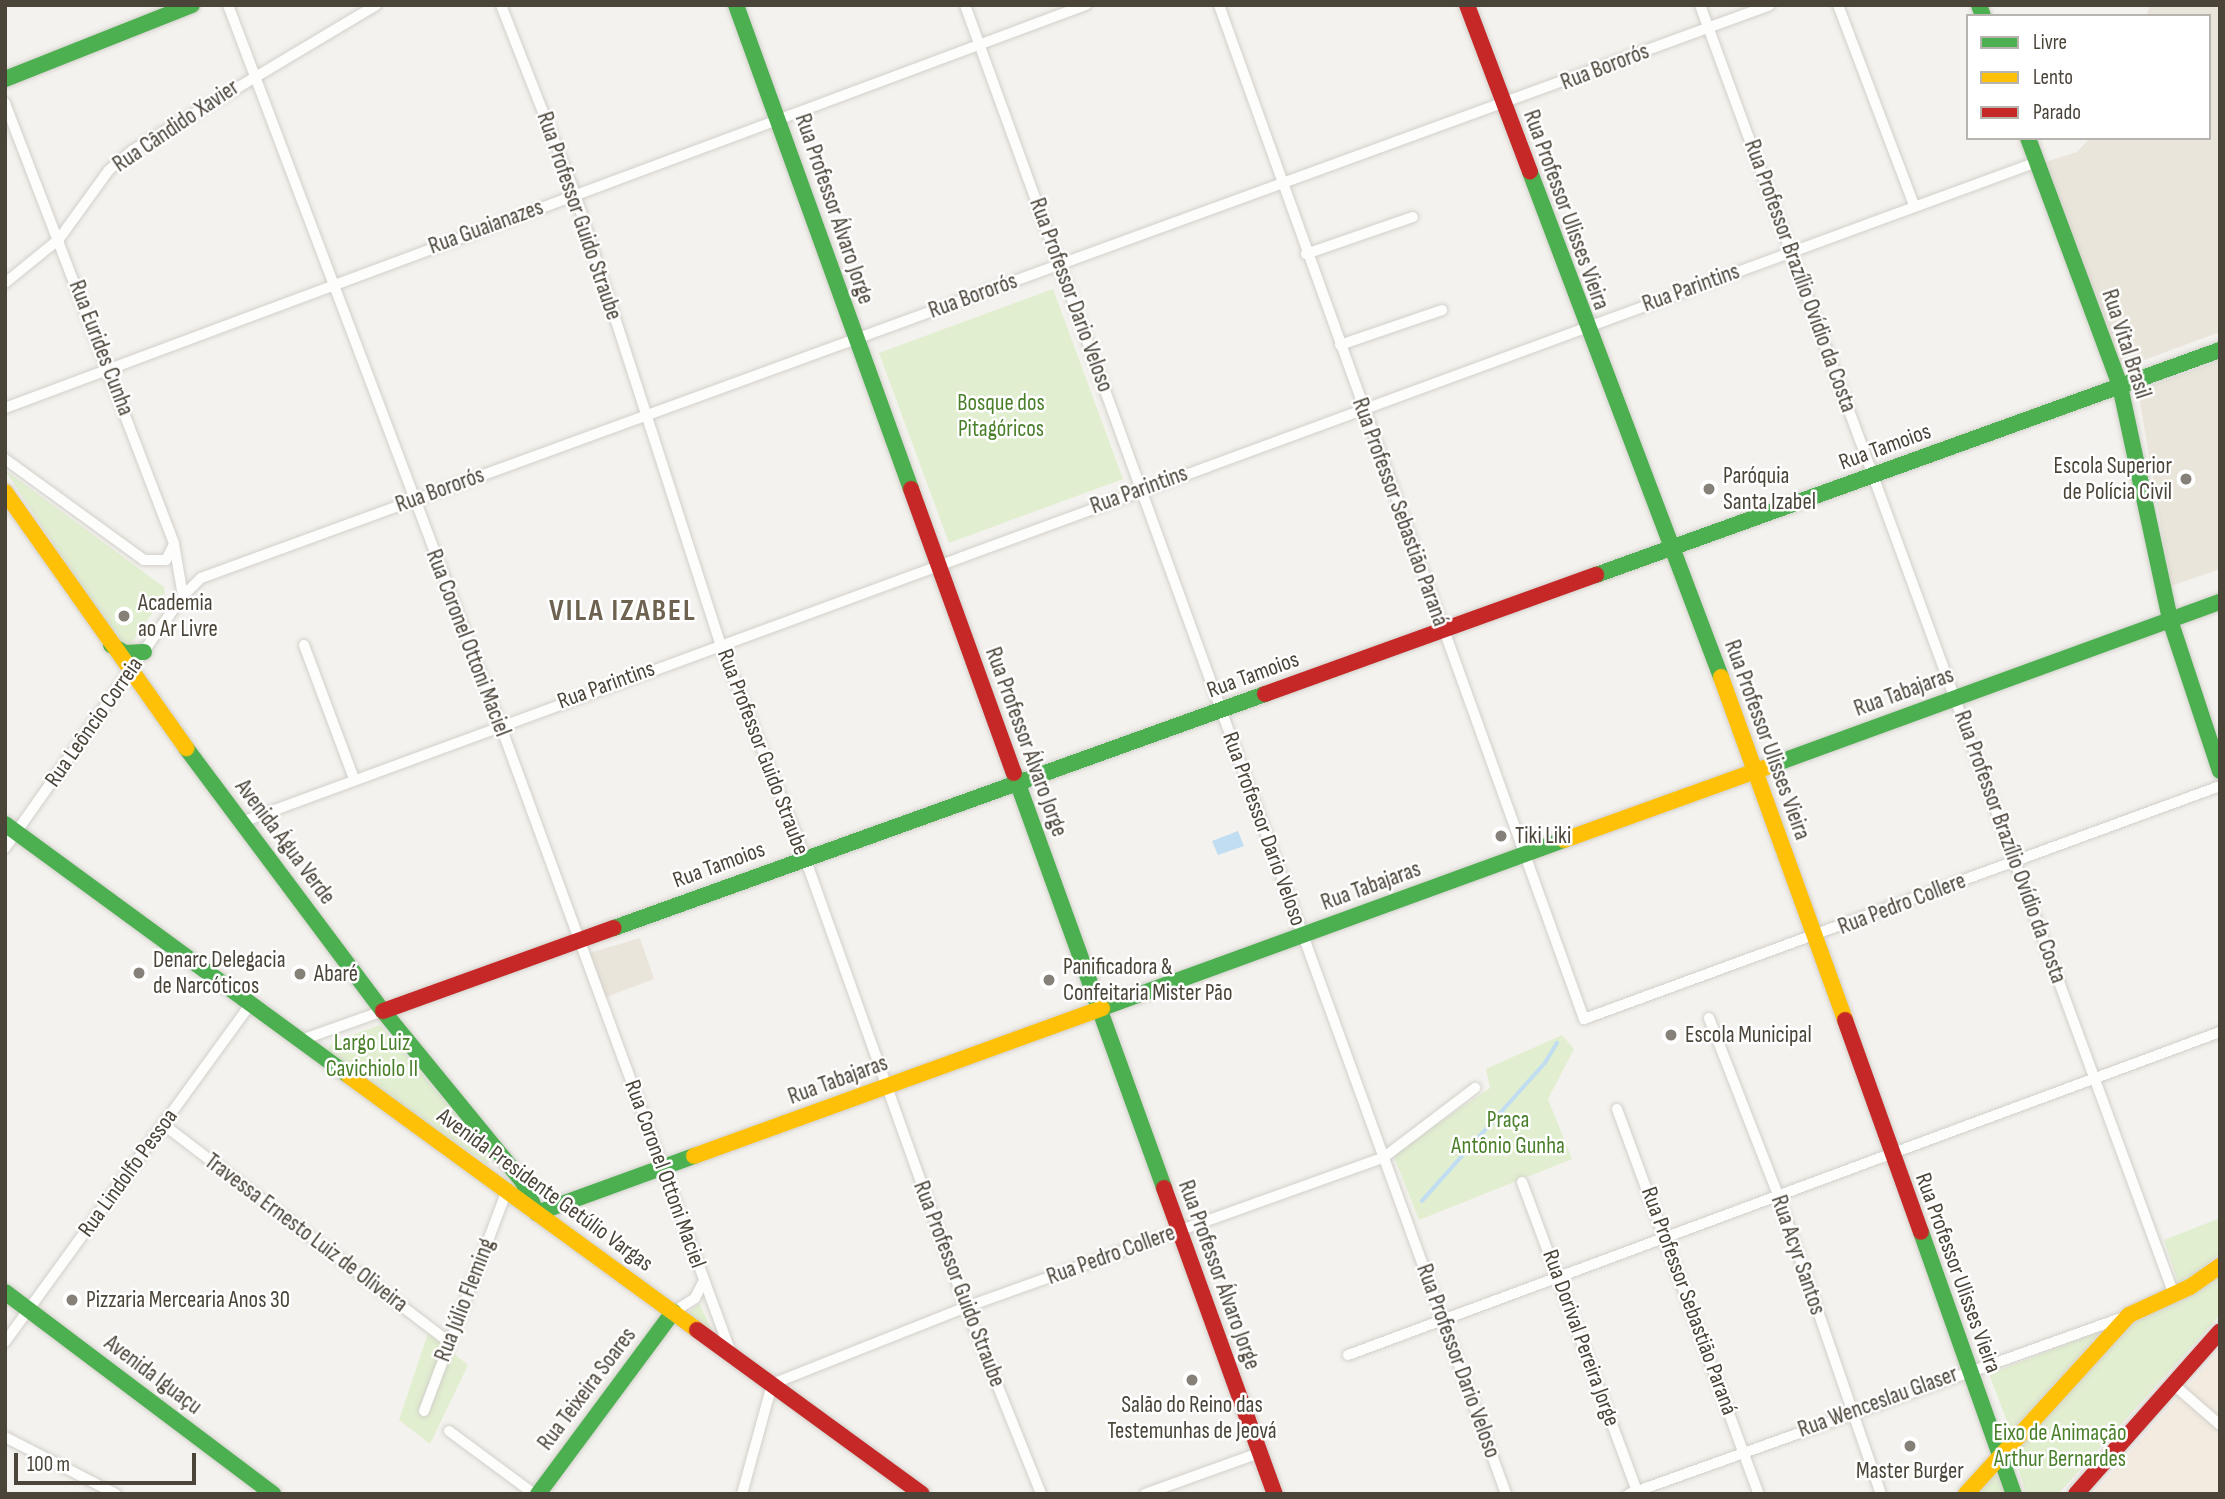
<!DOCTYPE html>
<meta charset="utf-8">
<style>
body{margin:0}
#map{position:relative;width:2225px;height:1499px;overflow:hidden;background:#f4f2ee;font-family:"Sofia Sans Condensed",sans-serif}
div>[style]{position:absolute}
.commercial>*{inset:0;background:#f3ebdf}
.education>*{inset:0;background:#eae5da}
.green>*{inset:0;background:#e1eecf}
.water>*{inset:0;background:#c0ddf1}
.stream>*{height:3.5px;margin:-1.75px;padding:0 1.75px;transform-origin:1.75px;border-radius:1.75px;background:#c0ddf1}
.roads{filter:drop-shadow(0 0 2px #d2d0cb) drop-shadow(0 0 2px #d2d0cb)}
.street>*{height:10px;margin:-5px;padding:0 5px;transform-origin:5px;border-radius:5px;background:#fdfdfc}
.fast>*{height:16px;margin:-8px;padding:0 8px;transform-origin:8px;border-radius:8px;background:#4caf50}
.slow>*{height:16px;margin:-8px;padding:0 8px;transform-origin:8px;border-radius:8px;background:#ffc107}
.jam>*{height:16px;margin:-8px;padding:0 8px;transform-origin:8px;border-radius:8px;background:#c62828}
.dots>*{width:19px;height:19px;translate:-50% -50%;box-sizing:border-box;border:4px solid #fff;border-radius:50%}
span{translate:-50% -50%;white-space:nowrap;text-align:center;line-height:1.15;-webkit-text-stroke:5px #fff;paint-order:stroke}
.street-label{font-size:23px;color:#4b4439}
.park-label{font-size:23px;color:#4a7f2a}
.poi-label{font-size:23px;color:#4b4439}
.right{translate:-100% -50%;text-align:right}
.left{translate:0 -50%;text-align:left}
.district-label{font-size:30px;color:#6e6250;font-weight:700;letter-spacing:2px}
.frame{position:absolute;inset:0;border:7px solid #4b4439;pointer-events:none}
.legend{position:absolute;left:1966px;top:14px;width:245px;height:126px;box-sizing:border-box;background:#fff;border:2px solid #b7b4b0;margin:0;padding:9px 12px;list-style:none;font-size:21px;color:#4b4439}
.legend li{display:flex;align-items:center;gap:14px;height:35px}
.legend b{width:35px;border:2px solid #b7b4b0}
.scale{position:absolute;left:14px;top:1453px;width:182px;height:32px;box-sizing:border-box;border:4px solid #4b4439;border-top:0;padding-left:9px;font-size:21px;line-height:24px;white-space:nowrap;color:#4b4439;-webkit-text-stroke:5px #fff;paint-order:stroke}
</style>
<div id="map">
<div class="commercial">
<div style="clip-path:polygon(2220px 1350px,2220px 1494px,2093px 1494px)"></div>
</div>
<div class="education">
<div style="clip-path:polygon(2150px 5px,2220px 5px,2220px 332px,2117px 370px,2042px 163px,2077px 152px,2090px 138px,2209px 138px,2209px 16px,2146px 16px)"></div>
<div style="clip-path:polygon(2220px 361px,2220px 569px,2171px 586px,2138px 390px)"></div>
<div style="clip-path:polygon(640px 938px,654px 979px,603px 998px,586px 954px)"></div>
</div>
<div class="green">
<div style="clip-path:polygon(1053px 289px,1123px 479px,949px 543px,879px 353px)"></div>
<div style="clip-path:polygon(5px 470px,164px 587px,165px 594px,131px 644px,119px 643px)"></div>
<div style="clip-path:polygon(380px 1025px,491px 1155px,488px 1165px,329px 1057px,328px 1048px,335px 1041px)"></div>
<div style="clip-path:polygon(1562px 1035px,1574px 1049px,1548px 1099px,1572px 1159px,1419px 1220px,1393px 1154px,1490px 1088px,1486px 1069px)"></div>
<div style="clip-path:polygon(2220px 1218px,2220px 1254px,2179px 1285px,2164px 1240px)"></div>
<div style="clip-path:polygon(2220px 1271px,2220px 1315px,2058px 1494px,2026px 1494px,2014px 1453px,2134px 1319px)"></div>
<div style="clip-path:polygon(699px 1303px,714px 1334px,684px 1317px)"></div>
<div style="clip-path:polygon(2103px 1330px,2011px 1432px,1989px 1374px)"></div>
<div style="clip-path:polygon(428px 1333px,468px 1365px,430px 1444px,399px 1420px)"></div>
<div style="clip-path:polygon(1998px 1462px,2005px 1494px,1969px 1494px)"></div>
</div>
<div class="water">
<div style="clip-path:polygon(1238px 831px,1244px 846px,1218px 855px,1212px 841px)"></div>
</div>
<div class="stream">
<div style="left:1422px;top:1201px;width:185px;rotate:-48.3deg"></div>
<div style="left:1545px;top:1063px;width:23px;rotate:-59deg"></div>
</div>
<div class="roads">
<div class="street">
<div style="left:228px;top:5px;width:769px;rotate:69.28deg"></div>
<div style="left:500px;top:724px;width:670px;rotate:69.83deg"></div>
<div style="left:501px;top:5px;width:203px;rotate:68.6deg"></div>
<div style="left:575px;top:194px;width:472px;rotate:72.1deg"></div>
<div style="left:720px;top:643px;width:231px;rotate:68.4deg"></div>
<div style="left:805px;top:858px;width:477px;rotate:70.3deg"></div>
<div style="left:966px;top:1307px;width:201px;rotate:68.1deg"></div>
<div style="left:965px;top:5px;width:1584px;rotate:70.03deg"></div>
<div style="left:1219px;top:5px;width:1078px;rotate:70.2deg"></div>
<div style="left:1584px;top:1019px;width:677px;rotate:-20.12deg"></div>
<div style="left:1700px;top:5px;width:1374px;rotate:69.82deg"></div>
<div style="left:1838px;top:5px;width:214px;rotate:69.2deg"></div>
<div style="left:5px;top:103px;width:472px;rotate:69deg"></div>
<div style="left:174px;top:544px;width:53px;rotate:80.2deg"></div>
<div style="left:1306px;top:254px;width:113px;rotate:-19.1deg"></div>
<div style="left:5px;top:283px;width:70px;rotate:-39.2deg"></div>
<div style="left:59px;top:239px;width:85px;rotate:-54.1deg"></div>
<div style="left:109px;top:170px;width:31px;rotate:-40deg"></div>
<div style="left:133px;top:150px;width:283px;rotate:-30.8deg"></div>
<div style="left:1340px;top:345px;width:108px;rotate:-18.9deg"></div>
<div style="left:5px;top:408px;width:1154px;rotate:-20.45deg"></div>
<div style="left:5px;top:459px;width:172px;rotate:36deg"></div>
<div style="left:144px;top:560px;width:22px"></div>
<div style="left:166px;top:560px;width:18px;rotate:-63deg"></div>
<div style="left:304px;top:645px;width:143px;rotate:69.5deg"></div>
<div style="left:242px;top:822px;width:1912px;rotate:-20.19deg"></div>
<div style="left:5px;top:848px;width:309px;rotate:-54.8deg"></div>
<div style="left:183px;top:596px;width:25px;rotate:-45deg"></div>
<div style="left:201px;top:578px;width:1670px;rotate:-20.06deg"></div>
<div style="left:1709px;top:1018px;width:190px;rotate:68.7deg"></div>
<div style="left:1778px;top:1195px;width:316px;rotate:71deg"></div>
<div style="left:301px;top:1040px;width:87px;rotate:-19.5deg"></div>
<div style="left:1617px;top:1109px;width:410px;rotate:69.8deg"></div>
<div style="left:164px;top:1125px;width:357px;rotate:37.3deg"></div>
<div style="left:1522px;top:1182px;width:333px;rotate:69.6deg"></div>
<div style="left:673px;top:1312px;width:26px;rotate:-32deg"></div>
<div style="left:695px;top:1298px;width:18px;rotate:-63deg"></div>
<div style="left:5px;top:1342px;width:418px;rotate:-54deg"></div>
<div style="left:1348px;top:1355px;width:930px;rotate:-20.33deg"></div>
<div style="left:2173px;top:1384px;width:62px;rotate:41.1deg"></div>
<div style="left:424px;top:1411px;width:236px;rotate:-69.4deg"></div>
<div style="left:449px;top:1431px;width:106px;rotate:36.5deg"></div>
<div style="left:5px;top:1437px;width:125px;rotate:27.2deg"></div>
<div style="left:742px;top:1494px;width:114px;rotate:-74.7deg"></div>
<div style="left:772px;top:1384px;width:209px;rotate:-21.6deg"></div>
<div style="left:966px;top:1307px;width:443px;rotate:-19.7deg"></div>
<div style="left:1383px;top:1158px;width:116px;rotate:-37.3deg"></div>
<div style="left:1145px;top:1494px;width:121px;rotate:-19.8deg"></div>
<div style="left:1629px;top:1494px;width:526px;rotate:-19.68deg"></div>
</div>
<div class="fast">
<div style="left:736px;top:5px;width:515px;rotate:70.12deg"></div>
<div style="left:1979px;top:5px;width:12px;rotate:70deg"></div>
<div style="left:5px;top:79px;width:201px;rotate:-21.6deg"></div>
<div style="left:2028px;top:138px;width:265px;rotate:69.6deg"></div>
<div style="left:2120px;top:386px;width:239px;rotate:77.9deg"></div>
<div style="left:2170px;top:620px;width:159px;rotate:71.7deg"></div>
<div style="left:1530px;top:172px;width:540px;rotate:69.28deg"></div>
<div style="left:1596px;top:575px;width:663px;rotate:-19.83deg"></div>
<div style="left:111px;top:645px;width:16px;rotate:30deg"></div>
<div style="left:125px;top:653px;width:19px;rotate:-3deg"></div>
<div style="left:186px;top:748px;width:329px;rotate:53.2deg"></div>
<div style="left:383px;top:1011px;width:221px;rotate:50.7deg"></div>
<div style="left:523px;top:1182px;width:34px;rotate:66deg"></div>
<div style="left:537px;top:1213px;width:167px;rotate:-20deg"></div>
<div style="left:1769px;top:766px;width:480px;rotate:-20deg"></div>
<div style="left:1014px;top:773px;width:441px;rotate:70.1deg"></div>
<div style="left:5px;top:824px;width:426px;rotate:36.2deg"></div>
<div style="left:614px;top:928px;width:692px;rotate:-19.77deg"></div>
<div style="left:1102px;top:1008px;width:492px;rotate:-20deg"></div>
<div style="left:1921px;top:1232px;width:278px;rotate:70.5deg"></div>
<div style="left:5px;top:1292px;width:336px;rotate:37deg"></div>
<div style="left:538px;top:1494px;width:227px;rotate:-53.4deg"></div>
</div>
<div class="slow">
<div style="left:5px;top:492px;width:314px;rotate:54.7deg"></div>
<div style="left:1721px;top:677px;width:365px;rotate:70.1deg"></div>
<div style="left:1564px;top:840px;width:218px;rotate:-19.8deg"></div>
<div style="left:349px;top:1076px;width:431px;rotate:36.1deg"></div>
<div style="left:694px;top:1156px;width:434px;rotate:-19.9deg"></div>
<div style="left:1966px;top:1494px;width:242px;rotate:-47.7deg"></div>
<div style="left:2129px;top:1315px;width:67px;rotate:-24.7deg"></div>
<div style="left:2190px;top:1287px;width:37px;rotate:-35deg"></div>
</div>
<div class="jam">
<div style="left:1467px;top:5px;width:178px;rotate:69.3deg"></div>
<div style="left:911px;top:489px;width:302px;rotate:70.1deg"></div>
<div style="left:1265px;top:694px;width:352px;rotate:-19.8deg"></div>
<div style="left:383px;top:1011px;width:245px;rotate:-19.8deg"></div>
<div style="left:1845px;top:1020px;width:225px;rotate:70.3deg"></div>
<div style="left:1164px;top:1188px;width:326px;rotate:70.1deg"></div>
<div style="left:697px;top:1330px;width:278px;rotate:36.1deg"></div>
<div style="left:2076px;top:1494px;width:217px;rotate:-48.5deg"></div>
</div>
</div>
<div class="dots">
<div style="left:2186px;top:479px;background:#868178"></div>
<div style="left:1709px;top:489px;background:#868178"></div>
<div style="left:124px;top:616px;background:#868178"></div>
<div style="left:1501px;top:836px;background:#868178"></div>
<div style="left:139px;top:973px;background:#868178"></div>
<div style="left:300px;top:974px;background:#868178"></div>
<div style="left:1049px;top:980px;background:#868178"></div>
<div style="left:1671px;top:1035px;background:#868178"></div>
<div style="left:72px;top:1300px;background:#868178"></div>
<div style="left:1192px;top:1380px;background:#868178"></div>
<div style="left:1910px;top:1446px;background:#868178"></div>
</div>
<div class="street-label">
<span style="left:1605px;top:67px;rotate:-21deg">Rua Bororós</span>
<span style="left:176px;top:126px;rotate:-34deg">Rua Cândido Xavier</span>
<span style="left:834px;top:209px;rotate:71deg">Rua Professor Álvaro Jorge</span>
<span style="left:1566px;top:210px;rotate:70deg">Rua Professor Ulisses Vieira</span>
<span style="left:579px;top:216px;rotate:71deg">Rua Professor Guido Straube</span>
<span style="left:486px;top:227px;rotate:-20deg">Rua Guaianazes</span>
<span style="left:1800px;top:276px;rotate:70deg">Rua Professor Brazílio Ovídio da Costa</span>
<span style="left:1691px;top:288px;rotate:-20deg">Rua Parintins</span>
<span style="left:1071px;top:295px;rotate:70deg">Rua Professor Dario Veloso</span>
<span style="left:973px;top:296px;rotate:-20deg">Rua Bororós</span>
<span style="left:2126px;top:344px;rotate:72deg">Rua Vital Brasil</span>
<span style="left:101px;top:348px;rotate:69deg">Rua Eurides Cunha</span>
<span style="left:1885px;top:447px;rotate:-20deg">Rua Tamoios</span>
<span style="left:440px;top:490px;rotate:-20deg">Rua Bororós</span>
<span style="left:1139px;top:490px;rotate:-20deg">Rua Parintins</span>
<span style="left:1400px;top:512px;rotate:70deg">Rua Professor Sebastião Paraná</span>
<span style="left:468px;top:643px;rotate:69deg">Rua Coronel Ottoni Maciel</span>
<span style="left:1253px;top:675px;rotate:-20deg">Rua Tamoios</span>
<span style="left:606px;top:685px;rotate:-20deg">Rua Parintins</span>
<span style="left:1904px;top:692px;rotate:-20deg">Rua Tabajaras</span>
<span style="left:94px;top:722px;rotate:-55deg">Rua Leôncio Correia</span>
<span style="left:1767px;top:740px;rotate:70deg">Rua Professor Ulisses Vieira</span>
<span style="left:1026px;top:742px;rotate:70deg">Rua Professor Álvaro Jorge</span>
<span style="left:763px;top:752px;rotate:69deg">Rua Professor Guido Straube</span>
<span style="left:1264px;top:829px;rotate:70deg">Rua Professor Dario Veloso</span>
<span style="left:285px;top:842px;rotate:53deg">Avenida Água Verde</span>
<span style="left:2010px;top:847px;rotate:70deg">Rua Professor Brazílio Ovídio da Costa</span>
<span style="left:719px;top:865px;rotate:-20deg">Rua Tamoios</span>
<span style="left:1371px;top:886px;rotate:-20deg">Rua Tabajaras</span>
<span style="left:1902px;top:904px;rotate:-21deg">Rua Pedro Collere</span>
<span style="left:838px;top:1080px;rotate:-20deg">Rua Tabajaras</span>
<span style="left:128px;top:1173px;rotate:-54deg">Rua Lindolfo Pessoa</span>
<span style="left:665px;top:1174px;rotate:70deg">Rua Coronel Ottoni Maciel</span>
<span style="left:545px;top:1190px;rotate:36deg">Avenida Presidente Getúlio Vargas</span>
<span style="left:306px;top:1233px;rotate:37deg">Travessa Ernesto Luiz de Oliveira</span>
<span style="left:1111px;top:1255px;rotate:-20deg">Rua Pedro Collere</span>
<span style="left:1798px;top:1255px;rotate:71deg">Rua Acyr Santos</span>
<span style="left:1958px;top:1273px;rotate:70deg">Rua Professor Ulisses Vieira</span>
<span style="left:1219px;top:1275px;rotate:70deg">Rua Professor Álvaro Jorge</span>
<span style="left:959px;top:1284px;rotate:69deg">Rua Professor Guido Straube</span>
<span style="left:465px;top:1300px;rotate:-69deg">Rua Júlio Fleming</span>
<span style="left:1689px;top:1301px;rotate:70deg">Rua Professor Sebastião Paraná</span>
<span style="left:1581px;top:1338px;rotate:70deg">Rua Dorival Pereira Jorge</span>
<span style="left:1458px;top:1361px;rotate:70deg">Rua Professor Dario Veloso</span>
<span style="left:153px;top:1375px;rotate:37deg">Avenida Iguaçu</span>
<span style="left:587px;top:1389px;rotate:-53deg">Rua Teixeira Soares</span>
<span style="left:1878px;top:1402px;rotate:-20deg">Rua Wenceslau Glaser</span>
</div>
<div class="park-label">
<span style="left:1001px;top:416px">Bosque dos<br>Pitagóricos</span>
<span style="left:372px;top:1056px">Largo Luiz<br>Cavichiolo II</span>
<span style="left:1508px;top:1133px">Praça<br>Antônio Gunha</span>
<span style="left:2060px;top:1446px">Eixo de Animação<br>Arthur Bernardes</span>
</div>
<div class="poi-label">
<span class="right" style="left:2172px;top:479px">Escola Superior<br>de Polícia Civil</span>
<span class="left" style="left:1723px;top:489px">Paróquia<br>Santa Izabel</span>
<span class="left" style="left:138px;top:616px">Academia<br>ao Ar Livre</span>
<span class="left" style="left:1515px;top:836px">Tiki Liki</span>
<span class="left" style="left:153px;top:973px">Denarc Delegacia<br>de Narcóticos</span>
<span class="left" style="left:1063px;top:980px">Panificadora &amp;<br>Confeitaria Mister Pão</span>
<span class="left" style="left:314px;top:974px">Abaré</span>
<span class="left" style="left:1685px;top:1035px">Escola Municipal</span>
<span class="left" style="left:86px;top:1300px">Pizzaria Mercearia Anos 30</span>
<span style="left:1192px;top:1418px">Salão do Reino das<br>Testemunhas de Jeová</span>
<span style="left:1910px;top:1471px">Master Burger</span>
</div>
<div class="district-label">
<span style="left:623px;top:611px">VILA IZABEL</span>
</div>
<div class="frame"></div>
<ul class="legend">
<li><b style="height:9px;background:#4caf50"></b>Livre</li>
<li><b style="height:9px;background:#ffc107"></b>Lento</li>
<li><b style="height:9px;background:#c62828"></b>Parado</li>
</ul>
<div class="scale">100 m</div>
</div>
